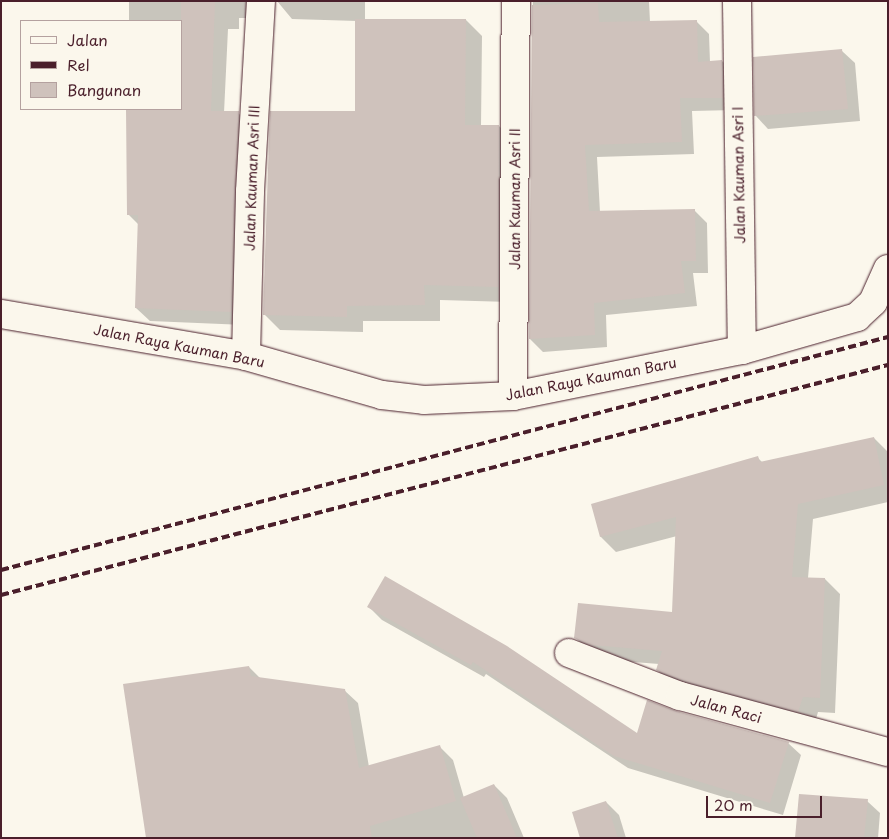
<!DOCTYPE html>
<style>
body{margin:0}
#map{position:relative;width:889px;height:839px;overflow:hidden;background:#fbf7ec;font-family:"Playpen Sans",sans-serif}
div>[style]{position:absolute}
.shadow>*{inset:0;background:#0003}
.building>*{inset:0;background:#cfc2bc}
.roads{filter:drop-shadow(0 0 1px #4a1f2b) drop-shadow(0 0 1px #4a1f2b)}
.street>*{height:28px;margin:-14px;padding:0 14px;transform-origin:14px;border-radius:14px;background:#fbf7ec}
.secondary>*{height:28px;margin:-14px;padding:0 14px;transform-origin:14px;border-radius:14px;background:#fbf7ec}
.rail>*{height:4px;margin-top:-2px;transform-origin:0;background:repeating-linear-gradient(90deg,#4a1f2b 0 8px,transparent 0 12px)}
span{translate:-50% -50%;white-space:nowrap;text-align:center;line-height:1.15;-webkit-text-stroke:4.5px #fbf7ec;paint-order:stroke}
.street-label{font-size:14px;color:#4a1f2b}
.frame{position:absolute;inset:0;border:2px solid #4a1f2b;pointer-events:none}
.legend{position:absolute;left:20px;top:20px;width:162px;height:90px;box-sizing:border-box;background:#fbf7ec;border:1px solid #b4a19f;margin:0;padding:6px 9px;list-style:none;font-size:15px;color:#4a1f2b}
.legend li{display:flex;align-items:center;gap:10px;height:25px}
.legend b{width:25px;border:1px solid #b4a19f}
.scale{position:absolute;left:706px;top:796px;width:116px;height:22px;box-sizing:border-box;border:2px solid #4a1f2b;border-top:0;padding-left:6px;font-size:15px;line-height:18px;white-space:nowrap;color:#4a1f2b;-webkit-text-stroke:4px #fbf7ec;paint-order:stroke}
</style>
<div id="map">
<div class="shadow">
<div style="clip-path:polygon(129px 1px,271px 1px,259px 18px,239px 18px,239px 29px,228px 29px,224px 113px,238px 113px,252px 126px,245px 325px,150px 321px,136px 308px,139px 225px,128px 214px,129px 109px,181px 109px,181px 21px,129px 21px)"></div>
<div style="clip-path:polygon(277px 1px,365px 1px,365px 20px,466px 20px,482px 36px,481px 127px,499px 126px,515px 142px,514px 302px,440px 300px,440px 321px,363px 321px,363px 332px,280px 330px,264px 314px,356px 113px,357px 21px,292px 19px)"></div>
<div style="clip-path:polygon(533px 1px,649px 1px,650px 22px,697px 22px,709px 34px,710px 62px,722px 61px,734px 74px,735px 110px,692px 111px,694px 154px,597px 157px,600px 212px,694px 210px,707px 223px,708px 273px,693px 273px,697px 306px,606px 315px,607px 347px,543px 352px,530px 339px)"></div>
<div style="clip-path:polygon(842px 51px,855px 63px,860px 121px,768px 129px,756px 116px,755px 58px)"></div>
<div style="clip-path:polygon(874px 438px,888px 452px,888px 502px,813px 519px,808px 578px,825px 579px,840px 594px,835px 713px,818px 712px,814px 726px,673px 685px,657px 670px,659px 664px,608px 660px,591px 653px,576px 638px,673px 613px,677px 536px,616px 552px,601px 537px,592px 505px,758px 458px,763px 463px)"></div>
<div style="clip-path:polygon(369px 607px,638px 735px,675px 712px,788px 743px,801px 755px,783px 815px,628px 768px,486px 674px,484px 677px,382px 620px)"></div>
<div style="clip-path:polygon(249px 667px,261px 679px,344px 690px,358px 703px,369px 767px,440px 747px,453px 760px,464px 798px,494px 785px,507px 798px,524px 838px,147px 838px)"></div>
<div style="clip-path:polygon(867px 801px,880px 813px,878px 838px,796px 838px)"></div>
<div style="clip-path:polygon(606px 802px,619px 815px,626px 838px,581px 838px)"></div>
</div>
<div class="building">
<div style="clip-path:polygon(181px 1px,215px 1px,211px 111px,239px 111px,231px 312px,135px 308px,138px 215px,127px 215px,126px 109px,181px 109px)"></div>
<div style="clip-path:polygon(598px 3px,599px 22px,697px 20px,698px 62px,722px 60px,723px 98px,680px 98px,682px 142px,585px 145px,589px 211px,695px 209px,696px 261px,681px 261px,685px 293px,594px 303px,595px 335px,529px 339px,532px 5px)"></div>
<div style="clip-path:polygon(355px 19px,466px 19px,465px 125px,499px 125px,498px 287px,424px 285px,425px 305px,347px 306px,347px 317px,263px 315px,270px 111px,355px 111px)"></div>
<div style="clip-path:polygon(842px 49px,848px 109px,754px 116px,753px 57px)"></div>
<div style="clip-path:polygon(874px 437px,884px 485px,798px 504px,792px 577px,825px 578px,820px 698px,803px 697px,798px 712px,685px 681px,656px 670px,662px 651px,591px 645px,574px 638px,578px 603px,672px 612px,676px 517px,600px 537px,591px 504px,758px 456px,760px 462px)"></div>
<div style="clip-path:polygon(385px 576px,507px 646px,637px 733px,647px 700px,676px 711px,789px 742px,770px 803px,614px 756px,473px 662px,471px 665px,367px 607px)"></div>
<div style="clip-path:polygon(249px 666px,251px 676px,345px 689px,359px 768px,440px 745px,456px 801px,370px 826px,372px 838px,146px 838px,123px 684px)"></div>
<div style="clip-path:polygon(494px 784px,517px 838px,477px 838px,460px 798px)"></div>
<div style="clip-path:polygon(799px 794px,868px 799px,864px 838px,795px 838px)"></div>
<div style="clip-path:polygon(606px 801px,618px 838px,580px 838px,572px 812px)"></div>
</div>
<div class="roads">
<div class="street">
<div style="left:737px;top:1px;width:349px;rotate:89.2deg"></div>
<div style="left:246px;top:356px;width:165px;rotate:-88.6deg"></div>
<div style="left:250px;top:191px;width:190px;rotate:-86.7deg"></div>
<div style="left:513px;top:396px;width:395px;rotate:-89.6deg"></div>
<div style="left:569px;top:653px;width:119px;rotate:21.2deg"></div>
<div style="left:680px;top:696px;width:215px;rotate:15.1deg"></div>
</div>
<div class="secondary">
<div style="left:1px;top:314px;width:249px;rotate:9.7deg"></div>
<div style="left:246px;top:356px;width:141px;rotate:16deg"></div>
<div style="left:382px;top:395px;width:42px;rotate:6.8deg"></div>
<div style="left:424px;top:400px;width:89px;rotate:-2.6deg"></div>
<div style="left:513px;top:396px;width:234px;rotate:-11.4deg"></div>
<div style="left:742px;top:350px;width:120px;rotate:-16deg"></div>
<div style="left:857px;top:317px;width:22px;rotate:-43deg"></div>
<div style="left:873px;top:302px;width:36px;rotate:-66deg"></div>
</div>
</div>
<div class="rail">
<div style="left:1px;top:570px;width:917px;rotate:-14.72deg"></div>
<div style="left:1px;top:595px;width:916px;rotate:-14.54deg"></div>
</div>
<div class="street-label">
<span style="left:739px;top:175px;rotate:-91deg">Jalan Kauman Asri I</span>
<span style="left:252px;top:178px;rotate:-88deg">Jalan Kauman Asri III</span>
<span style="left:515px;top:199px;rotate:-90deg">Jalan Kauman Asri II</span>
<span style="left:179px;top:346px;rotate:11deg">Jalan Raya Kauman Baru</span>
<span style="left:591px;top:379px;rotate:-11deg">Jalan Raya Kauman Baru</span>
<span style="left:726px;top:709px;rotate:15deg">Jalan Raci</span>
</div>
<div class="frame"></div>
<ul class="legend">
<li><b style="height:6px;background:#fbf7ec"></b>Jalan</li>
<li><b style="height:6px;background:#4a1f2b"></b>Rel</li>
<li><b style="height:14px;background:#cfc2bc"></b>Bangunan</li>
</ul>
<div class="scale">20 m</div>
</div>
